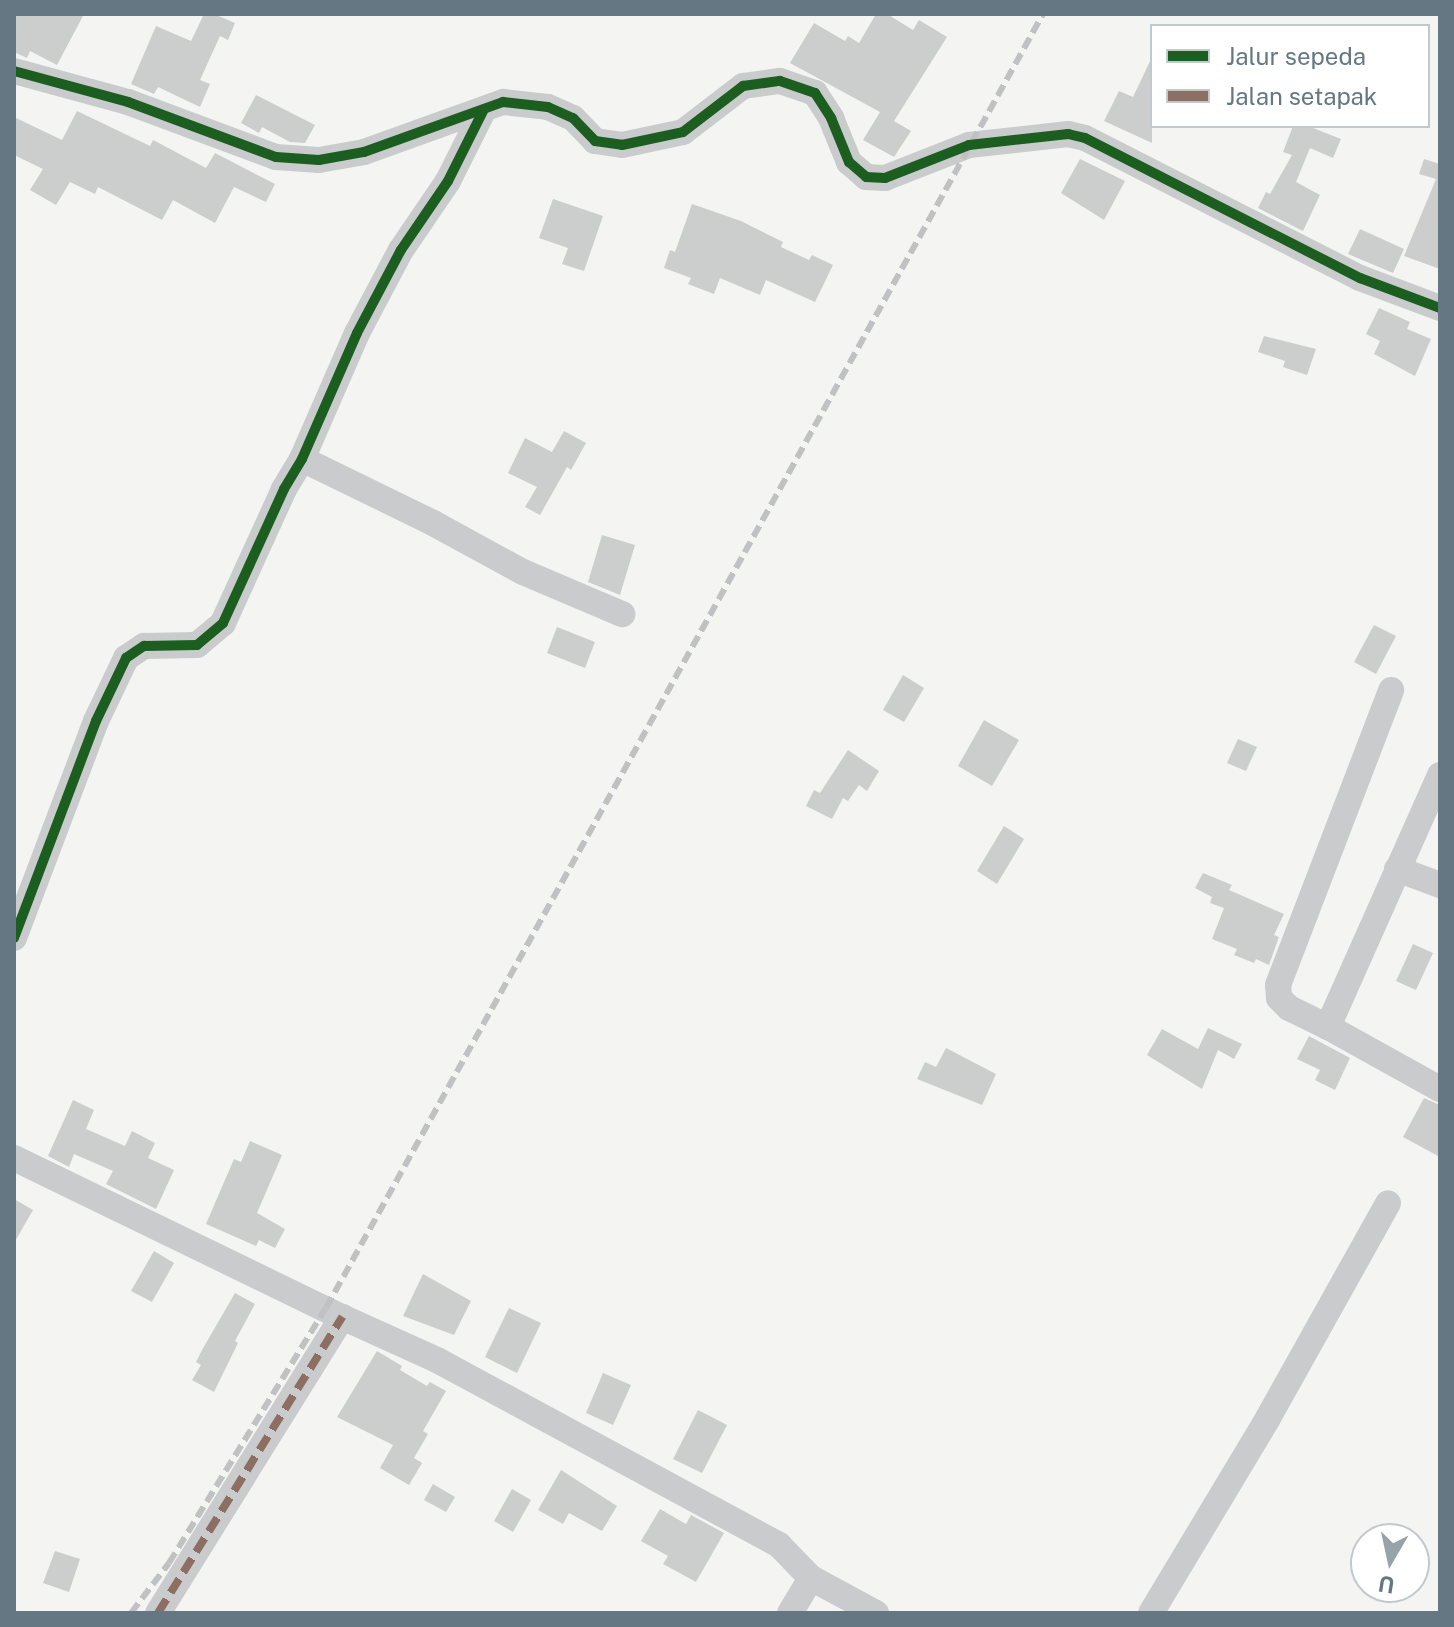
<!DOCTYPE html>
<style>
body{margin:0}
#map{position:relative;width:1454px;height:1627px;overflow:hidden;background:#f4f4f2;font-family:"Public Sans",sans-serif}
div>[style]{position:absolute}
.building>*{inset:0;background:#cccecd}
.minor>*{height:26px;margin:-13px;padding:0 13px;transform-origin:13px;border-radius:13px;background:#cacbcc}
.rail>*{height:6px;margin-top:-3px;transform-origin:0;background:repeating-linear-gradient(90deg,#c0c1c2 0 12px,transparent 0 18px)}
.quiet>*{height:8px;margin-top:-4px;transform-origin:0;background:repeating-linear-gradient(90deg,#8d6e63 0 16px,transparent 0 24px)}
.cycleway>*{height:10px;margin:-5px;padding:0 5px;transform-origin:5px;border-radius:5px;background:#1b5e20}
span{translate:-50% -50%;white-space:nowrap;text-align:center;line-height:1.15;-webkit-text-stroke:8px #fff;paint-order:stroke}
.frame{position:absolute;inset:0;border:16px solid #647782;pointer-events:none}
.legend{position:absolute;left:1150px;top:24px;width:280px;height:104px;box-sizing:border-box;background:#fff;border:2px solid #c1c9cd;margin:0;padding:10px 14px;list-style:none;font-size:24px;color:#647782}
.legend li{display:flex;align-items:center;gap:16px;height:40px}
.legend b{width:40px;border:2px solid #c1c9cd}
.north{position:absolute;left:1350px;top:1523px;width:80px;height:80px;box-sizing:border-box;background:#fff;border:2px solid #c1c9cd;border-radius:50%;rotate:189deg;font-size:22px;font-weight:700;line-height:32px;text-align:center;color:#647782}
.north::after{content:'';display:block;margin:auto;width:28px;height:36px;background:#96a3a9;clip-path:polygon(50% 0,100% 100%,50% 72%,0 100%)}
</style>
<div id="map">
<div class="building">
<div style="clip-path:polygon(14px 14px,84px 14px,57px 65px,30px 51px,27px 58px,14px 52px)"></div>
<div style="clip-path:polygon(204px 14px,214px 14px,235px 23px,228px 40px,220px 36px,200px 80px,210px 84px,200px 107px,158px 87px,154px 94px,131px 84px,156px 26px,191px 41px)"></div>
<div style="clip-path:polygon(876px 14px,887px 14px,913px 30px,919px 20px,947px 37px,894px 121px,911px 131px,894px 157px,863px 140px,880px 112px,790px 63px,814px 23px,845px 41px,848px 36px,859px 43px)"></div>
<div style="clip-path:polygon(1152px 57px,1152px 143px,1104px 121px,1119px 91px,1133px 97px)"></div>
<div style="clip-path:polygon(256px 95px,315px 125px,305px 143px,290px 142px,262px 127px,259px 133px,241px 123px)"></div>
<div style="clip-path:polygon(77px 111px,150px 146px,153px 140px,206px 168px,215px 153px,275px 184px,266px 202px,234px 187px,215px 223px,173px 200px,162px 220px,98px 187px,95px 194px,70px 182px,56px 205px,30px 190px,43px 169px,14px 155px,14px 117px,62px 140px)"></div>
<div style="clip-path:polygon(1293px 126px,1308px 126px,1341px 139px,1333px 158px,1310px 148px,1296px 182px,1320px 195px,1303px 231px,1258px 208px,1266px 192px,1270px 194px,1292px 155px,1283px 152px)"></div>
<div style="clip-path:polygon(1080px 159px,1125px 181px,1104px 220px,1061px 193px)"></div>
<div style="clip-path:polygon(1424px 159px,1440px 164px,1440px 269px,1404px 256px,1436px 179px,1419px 174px)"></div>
<div style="clip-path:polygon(553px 199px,603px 216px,584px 271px,562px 264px,568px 248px,539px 238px)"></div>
<div style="clip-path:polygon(692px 204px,741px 221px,783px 242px,781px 247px,809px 260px,812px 255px,833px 265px,815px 302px,766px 280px,760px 295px,720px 278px,714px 294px,688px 284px,691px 278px,664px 268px,670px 250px,675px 252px)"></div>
<div style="clip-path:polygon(1360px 229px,1404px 249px,1393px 273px,1348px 254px)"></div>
<div style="clip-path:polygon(1379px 308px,1410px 322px,1407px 329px,1431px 339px,1415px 376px,1374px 354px,1380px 341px,1366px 334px)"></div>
<div style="clip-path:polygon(1264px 336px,1316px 349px,1307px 375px,1283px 367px,1285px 361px,1258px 352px)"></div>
<div style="clip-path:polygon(564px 431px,586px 443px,571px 470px,567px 467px,540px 515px,525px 507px,537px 487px,508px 473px,525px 438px,552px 452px)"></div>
<div style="clip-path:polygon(602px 535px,635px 545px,620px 595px,588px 582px)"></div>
<div style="clip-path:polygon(1374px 625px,1396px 636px,1376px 674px,1354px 662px)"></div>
<div style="clip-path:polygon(557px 627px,595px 642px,585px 668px,547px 653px)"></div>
<div style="clip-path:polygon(903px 675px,924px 688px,904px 722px,883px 710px)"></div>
<div style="clip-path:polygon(984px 720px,1019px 740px,992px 786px,958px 766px)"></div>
<div style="clip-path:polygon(1238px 739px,1257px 747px,1246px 771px,1227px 763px)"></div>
<div style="clip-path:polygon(848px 750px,879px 771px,867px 791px,859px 785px,848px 801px,843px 798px,832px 819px,806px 806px,814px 790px,820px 793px)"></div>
<div style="clip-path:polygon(1004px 826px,1024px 839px,997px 884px,977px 871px)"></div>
<div style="clip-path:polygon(1203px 873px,1232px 885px,1229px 890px,1284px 914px,1274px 935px,1279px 937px,1269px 965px,1256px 959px,1254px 963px,1234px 955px,1237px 949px,1212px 939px,1224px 908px,1210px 903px,1212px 897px,1195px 888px)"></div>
<div style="clip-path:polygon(1413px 944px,1433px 953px,1416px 990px,1396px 981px)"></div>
<div style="clip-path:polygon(1208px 1028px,1242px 1044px,1234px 1059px,1218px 1050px,1202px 1089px,1147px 1055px,1162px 1029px,1198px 1049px)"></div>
<div style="clip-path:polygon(1309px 1036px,1350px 1058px,1335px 1090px,1315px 1080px,1320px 1070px,1297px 1059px)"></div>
<div style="clip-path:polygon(946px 1048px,996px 1074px,982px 1105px,917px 1079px,925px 1062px,936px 1067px)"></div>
<div style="clip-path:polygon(1424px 1098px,1440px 1105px,1440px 1157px,1403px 1137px)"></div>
<div style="clip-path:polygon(73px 1100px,94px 1110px,86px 1129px,125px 1146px,132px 1131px,155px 1143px,148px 1158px,174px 1170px,156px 1209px,106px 1184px,113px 1171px,74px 1154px,69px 1167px,48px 1156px)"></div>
<div style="clip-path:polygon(250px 1141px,282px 1155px,257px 1213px,285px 1229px,275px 1248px,259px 1240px,256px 1246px,206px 1224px,234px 1159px,241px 1162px)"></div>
<div style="clip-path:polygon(14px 1199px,33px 1210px,14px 1243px)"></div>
<div style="clip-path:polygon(154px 1251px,174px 1263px,152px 1302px,131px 1291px)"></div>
<div style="clip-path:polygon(423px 1274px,471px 1301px,454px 1335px,403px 1316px)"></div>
<div style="clip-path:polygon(235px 1293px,255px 1304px,235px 1341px,238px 1343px,214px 1392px,192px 1380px,201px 1365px,196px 1362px,202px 1350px)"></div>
<div style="clip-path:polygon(509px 1308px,541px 1323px,517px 1373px,485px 1357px)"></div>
<div style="clip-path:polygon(377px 1351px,402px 1366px,400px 1370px,427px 1386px,430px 1382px,446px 1391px,423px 1431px,428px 1434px,414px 1458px,422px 1463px,409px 1485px,380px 1468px,393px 1445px,337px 1417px)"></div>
<div style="clip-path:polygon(603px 1373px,631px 1385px,613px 1425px,586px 1413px)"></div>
<div style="clip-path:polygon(698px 1410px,727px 1425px,702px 1473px,673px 1459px)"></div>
<div style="clip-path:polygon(561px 1470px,617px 1506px,602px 1531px,569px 1513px,563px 1524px,538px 1510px)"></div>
<div style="clip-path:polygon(433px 1484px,455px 1497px,446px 1512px,424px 1500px)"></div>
<div style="clip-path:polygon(512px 1489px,531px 1500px,513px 1532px,494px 1521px)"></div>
<div style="clip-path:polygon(660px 1509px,686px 1524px,691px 1515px,724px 1533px,696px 1582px,663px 1564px,668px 1556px,641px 1541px)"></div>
<div style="clip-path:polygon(55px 1551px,80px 1559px,69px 1592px,43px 1583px)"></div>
</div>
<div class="minor">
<div style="left:14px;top:71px;width:118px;rotate:15.2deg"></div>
<div style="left:128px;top:102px;width:158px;rotate:20.4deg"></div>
<div style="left:276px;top:157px;width:43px;rotate:4deg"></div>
<div style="left:319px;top:160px;width:46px;rotate:-10.1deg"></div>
<div style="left:364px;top:152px;width:148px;rotate:-19.8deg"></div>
<div style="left:503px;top:102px;width:45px;rotate:6.3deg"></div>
<div style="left:548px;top:107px;width:27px;rotate:24deg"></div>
<div style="left:573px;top:118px;width:32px;rotate:46deg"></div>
<div style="left:595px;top:141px;width:27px;rotate:8deg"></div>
<div style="left:622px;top:145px;width:62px;rotate:-12deg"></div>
<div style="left:683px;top:132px;width:76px;rotate:-37.5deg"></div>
<div style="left:743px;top:86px;width:37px;rotate:-8deg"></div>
<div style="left:780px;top:81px;width:37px;rotate:19deg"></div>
<div style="left:815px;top:93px;width:30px;rotate:57deg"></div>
<div style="left:831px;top:118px;width:48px;rotate:67.8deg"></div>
<div style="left:849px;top:162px;width:23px;rotate:41deg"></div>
<div style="left:866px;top:177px;width:19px;rotate:3deg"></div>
<div style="left:885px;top:178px;width:90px;rotate:-21.4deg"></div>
<div style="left:969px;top:145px;width:100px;rotate:-6.3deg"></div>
<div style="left:1068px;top:134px;width:17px;rotate:13deg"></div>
<div style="left:1085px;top:138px;width:309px;rotate:27deg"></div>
<div style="left:1360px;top:278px;width:85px;rotate:20.6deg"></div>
<div style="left:302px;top:459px;width:146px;rotate:26deg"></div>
<div style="left:433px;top:523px;width:102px;rotate:28.6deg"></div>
<div style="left:523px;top:572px;width:108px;rotate:23deg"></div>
<div style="left:1440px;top:775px;width:276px;rotate:114deg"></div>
<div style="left:1328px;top:1027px;width:128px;rotate:29deg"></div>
<div style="left:1397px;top:869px;width:46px;rotate:20.4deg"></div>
<div style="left:14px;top:938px;width:232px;rotate:-69.3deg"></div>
<div style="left:96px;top:721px;width:70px;rotate:-64.5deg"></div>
<div style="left:126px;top:658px;width:22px;rotate:-34deg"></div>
<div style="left:144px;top:646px;width:53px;rotate:-1.1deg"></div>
<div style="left:197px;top:645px;width:34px;rotate:-40deg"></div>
<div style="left:223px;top:623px;width:147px;rotate:-65.5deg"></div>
<div style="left:284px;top:489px;width:35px;rotate:-59deg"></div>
<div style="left:302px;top:459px;width:137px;rotate:-66.4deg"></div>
<div style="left:357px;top:333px;width:94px;rotate:-62.1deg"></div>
<div style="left:401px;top:250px;width:83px;rotate:-55.7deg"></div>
<div style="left:448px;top:181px;width:80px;rotate:-63.4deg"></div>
<div style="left:1328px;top:1027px;width:43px;rotate:-154deg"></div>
<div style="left:1289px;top:1008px;width:14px;rotate:-135deg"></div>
<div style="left:1279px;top:998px;width:13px;rotate:-94deg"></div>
<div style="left:1278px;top:985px;width:316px;rotate:-69deg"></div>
<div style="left:14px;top:1158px;width:365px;rotate:25.9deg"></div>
<div style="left:342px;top:1317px;width:104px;rotate:24.4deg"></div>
<div style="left:437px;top:1360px;width:389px;rotate:28.4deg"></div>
<div style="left:779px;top:1545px;width:46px;rotate:45.9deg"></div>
<div style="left:811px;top:1578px;width:74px;rotate:28.3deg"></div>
<div style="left:158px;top:1613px;width:349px;rotate:-58.1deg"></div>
<div style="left:790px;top:1613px;width:41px;rotate:-59deg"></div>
<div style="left:1151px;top:1613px;width:227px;rotate:-59deg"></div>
<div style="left:1268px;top:1418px;width:246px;rotate:-60.8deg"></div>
</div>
<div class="rail">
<div style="left:131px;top:1613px;width:63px;rotate:-52.8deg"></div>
<div style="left:169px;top:1563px;width:299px;rotate:-58.4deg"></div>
<div style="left:326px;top:1308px;width:1479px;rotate:-61.01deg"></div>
</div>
<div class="quiet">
<div style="left:158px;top:1613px;width:349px;rotate:-58.1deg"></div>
</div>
<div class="cycleway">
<div style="left:14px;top:71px;width:118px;rotate:15.2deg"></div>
<div style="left:128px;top:102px;width:158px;rotate:20.4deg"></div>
<div style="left:276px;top:157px;width:43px;rotate:4deg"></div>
<div style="left:319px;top:160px;width:46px;rotate:-10.1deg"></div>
<div style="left:364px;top:152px;width:148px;rotate:-19.8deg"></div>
<div style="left:503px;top:102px;width:45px;rotate:6.3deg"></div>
<div style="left:548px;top:107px;width:27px;rotate:24deg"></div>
<div style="left:573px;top:118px;width:32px;rotate:46deg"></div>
<div style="left:595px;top:141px;width:27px;rotate:8deg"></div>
<div style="left:622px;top:145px;width:62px;rotate:-12deg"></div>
<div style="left:683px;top:132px;width:76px;rotate:-37.5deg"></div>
<div style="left:743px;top:86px;width:37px;rotate:-8deg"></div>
<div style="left:780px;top:81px;width:37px;rotate:19deg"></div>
<div style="left:815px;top:93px;width:30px;rotate:57deg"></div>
<div style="left:831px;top:118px;width:48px;rotate:67.8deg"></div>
<div style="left:849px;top:162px;width:23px;rotate:41deg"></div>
<div style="left:866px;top:177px;width:19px;rotate:3deg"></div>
<div style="left:885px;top:178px;width:90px;rotate:-21.4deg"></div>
<div style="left:969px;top:145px;width:100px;rotate:-6.3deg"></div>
<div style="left:1068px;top:134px;width:17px;rotate:13deg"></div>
<div style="left:1085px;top:138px;width:309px;rotate:27deg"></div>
<div style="left:1360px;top:278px;width:85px;rotate:20.6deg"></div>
<div style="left:14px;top:938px;width:232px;rotate:-69.3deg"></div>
<div style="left:96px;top:721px;width:70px;rotate:-64.5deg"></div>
<div style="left:126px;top:658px;width:22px;rotate:-34deg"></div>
<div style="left:144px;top:646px;width:53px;rotate:-1.1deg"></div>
<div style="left:197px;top:645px;width:34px;rotate:-40deg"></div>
<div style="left:223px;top:623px;width:147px;rotate:-65.5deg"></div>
<div style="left:284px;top:489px;width:35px;rotate:-59deg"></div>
<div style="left:302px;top:459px;width:137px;rotate:-66.4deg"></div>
<div style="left:357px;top:333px;width:94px;rotate:-62.1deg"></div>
<div style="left:401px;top:250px;width:83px;rotate:-55.7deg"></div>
<div style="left:448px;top:181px;width:80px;rotate:-63.4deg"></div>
</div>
<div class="frame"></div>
<ul class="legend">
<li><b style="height:10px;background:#1b5e20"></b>Jalur sepeda</li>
<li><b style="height:10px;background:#8d6e63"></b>Jalan setapak</li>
</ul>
<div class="north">U</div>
</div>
